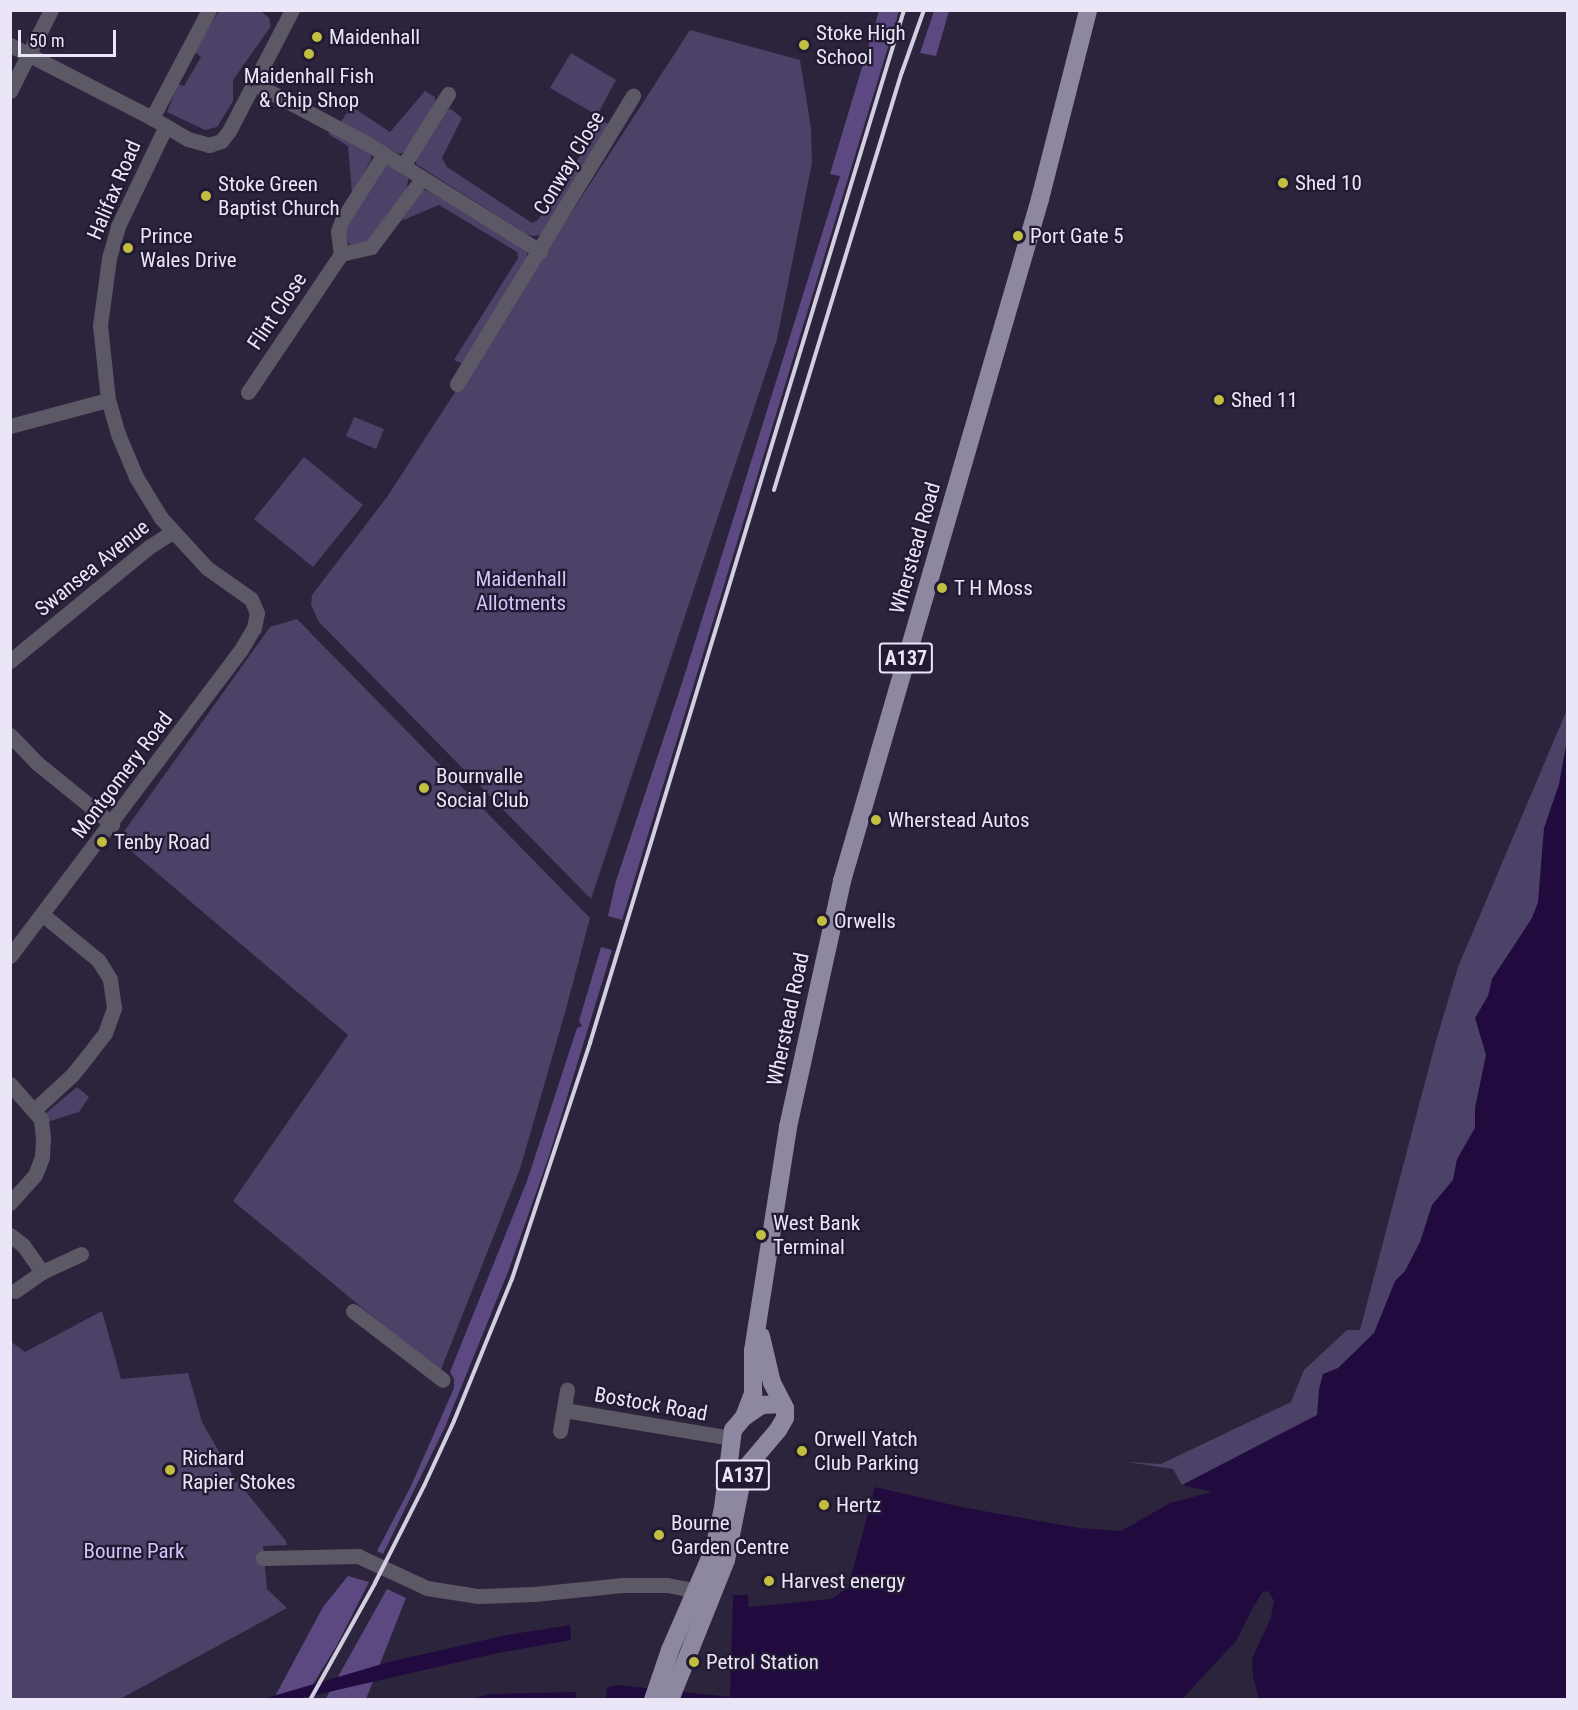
<!DOCTYPE html>
<style>
body{margin:0}
#map{position:relative;width:1578px;height:1710px;overflow:hidden;background:#2c243d;font-family:"Roboto Condensed",sans-serif}
div>[style]{position:absolute}
.green>*{inset:0;background:#4c4166}
.forest>*{inset:0;background:#5c4981}
.water>*{inset:0;background:#210b3e}
.minor>*{height:15px;margin:-7.5px;padding:0 7.5px;transform-origin:7.5px;border-radius:7.5px;background:#5c5866}
.major>*{height:18px;margin:-9px;padding:0 9px;transform-origin:9px;border-radius:9px;background:#8e87a2}
.rail>*{height:4px;margin:-2px;padding:0 2px;transform-origin:2px;border-radius:2px;background:#d3cfe1}
.dots>*{width:16px;height:16px;translate:-50% -50%;box-sizing:border-box;border:3px solid #221a33;border-radius:50%}
span{translate:-50% -50%;white-space:nowrap;text-align:center;line-height:1.15;-webkit-text-stroke:4.5px #221a33;paint-order:stroke}
.shield-label span{padding:2px 4px;background:#221a33;border:2px solid;border-radius:4px;-webkit-text-stroke-width:0}
.shield-label{font-size:20px;color:#eae6f7;font-weight:700}
.poi-label{font-size:21px;color:#eae6f7}
.left{translate:0 -50%;text-align:left}
.street-label{font-size:21px;color:#eae6f7}
.park-label{font-size:21px;color:#d2c4f7}
.frame{position:absolute;inset:0;border:12px solid #eae6f7;pointer-events:none}
.scale{position:absolute;left:18px;top:30px;width:98px;height:27px;box-sizing:border-box;border:3px solid #eae6f7;border-top:0;padding-left:8px;font-size:18px;line-height:21px;white-space:nowrap;color:#eae6f7;-webkit-text-stroke:4px #221a33;paint-order:stroke}
</style>
<div id="map">
<div class="green">
<div style="clip-path:polygon(219px 11px,261px 11px,269px 18px,271px 26px,233px 80px,233px 101px,217px 127px,205px 130px,167px 112px,178px 84px,184px 86px,201px 57px,194px 51px)"></div>
<div style="clip-path:polygon(690px 30px,800px 60px,811px 128px,812px 163px,777px 339px,591px 899px,319px 622px,311px 605px,312px 595px,387px 497px)"></div>
<div style="clip-path:polygon(571px 53px,616px 80px,597px 115px,550px 88px)"></div>
<div style="clip-path:polygon(425px 91px,435px 97px,436px 106px,408px 150px,399px 154px,341px 122px,351px 106px,390px 132px)"></div>
<div style="clip-path:polygon(451px 109px,462px 118px,442px 158px,447px 167px,532px 223px,538px 220px,603px 121px,613px 126px,541px 235px,533px 236px,526px 234px,416px 164px,416px 156px,445px 110px)"></div>
<div style="clip-path:polygon(331px 131px,371px 153px,371px 160px,352px 193px,348px 146px,328px 134px)"></div>
<div style="clip-path:polygon(387px 165px,395px 166px,409px 176px,406px 191px,368px 241px,350px 245px,345px 237px,346px 226px,377px 174px)"></div>
<div style="clip-path:polygon(428px 189px,523px 245px,527px 252px,527px 262px,463px 364px,454px 360px,518px 258px,517px 252px,439px 205px,401px 221px,423px 191px)"></div>
<div style="clip-path:polygon(354px 417px,384px 429px,376px 449px,346px 436px)"></div>
<div style="clip-path:polygon(304px 457px,363px 505px,313px 567px,254px 519px)"></div>
<div style="clip-path:polygon(297px 619px,590px 918px,566px 1009px,520px 1169px,440px 1372px,233px 1201px,348px 1035px,118px 840px,270px 627px)"></div>
<div style="clip-path:polygon(1566px 712px,1567px 787px,1509px 1101px,1335px 1405px,1213px 1491px,1182px 1485px,1173px 1469px,1127px 1462px,1161px 1464px,1291px 1402px,1304px 1370px,1347px 1330px,1360px 1330px,1434px 1048px,1458px 967px)"></div>
<div style="clip-path:polygon(77px 1087px,89px 1097px,79px 1112px,44px 1123px,45px 1114px)"></div>
<div style="clip-path:polygon(102px 1311px,121px 1379px,188px 1373px,202px 1422px,233px 1476px,286px 1541px,287px 1545px,263px 1546px,267px 1589px,287px 1608px,120px 1699px,11px 1699px,10px 1341px,25px 1352px)"></div>
</div>
<div class="forest">
<div style="clip-path:polygon(879px 11px,899px 11px,622px 920px,608px 916px,616px 881px,683px 680px,840px 176px,830px 174px)"></div>
<div style="clip-path:polygon(934px 11px,949px 11px,936px 56px,920px 53px)"></div>
<div style="clip-path:polygon(601px 947px,612px 950px,549px 1156px,508px 1272px,445px 1427px,383px 1554px,377px 1551px,411px 1486px,454px 1388px,454px 1379px,450px 1372px,527px 1181px,577px 1028px,582px 1026px,579px 1021px)"></div>
<div style="clip-path:polygon(348px 1576px,369px 1582px,337px 1645px,304px 1699px,273px 1700px,323px 1607px)"></div>
<div style="clip-path:polygon(387px 1589px,406px 1598px,366px 1699px,325px 1700px)"></div>
</div>
<div class="water">
<div style="clip-path:polygon(1567px 740px,1567px 1699px,1259px 1699px,1253px 1677px,1252px 1659px,1271px 1617px,1274px 1601px,1268px 1591px,1263px 1592px,1253px 1607px,1236px 1641px,1182px 1699px,597px 1700px,606px 1699px,607px 1688px,617px 1685px,730px 1697px,733px 1595px,748px 1595px,749px 1607px,831px 1599px,848px 1588px,875px 1487px,961px 1507px,1079px 1528px,1121px 1531px,1170px 1503px,1212px 1492px,1182px 1485px,1317px 1415px,1319px 1389px,1323px 1374px,1338px 1368px,1374px 1333px,1395px 1281px,1405px 1271px,1420px 1242px,1432px 1205px,1453px 1180px,1457px 1159px,1475px 1128px,1475px 1108px,1486px 1055px,1475px 1018px,1488px 996px,1492px 979px,1532px 918px,1538px 902px,1544px 828px,1559px 784px)"></div>
<div style="clip-path:polygon(570px 1625px,571px 1640px,498px 1653px,298px 1699px,246px 1699px,263px 1699px,389px 1662px,507px 1635px)"></div>
<div style="clip-path:polygon(576px 1692px,576px 1699px,469px 1699px,492px 1694px)"></div>
</div>
<div class="minor">
<div style="left:10px;top:45px;width:160px;rotate:27.2deg"></div>
<div style="left:152px;top:118px;width:42px;rotate:30.3deg"></div>
<div style="left:188px;top:139px;width:22px;rotate:16deg"></div>
<div style="left:209px;top:145px;width:13px;rotate:-18deg"></div>
<div style="left:221px;top:141px;width:13px;rotate:-51deg"></div>
<div style="left:229px;top:131px;width:136px;rotate:-62.5deg"></div>
<div style="left:253px;top:83px;width:130px;rotate:27.9deg"></div>
<div style="left:368px;top:144px;width:203px;rotate:31.9deg"></div>
<div style="left:10px;top:91px;width:91px;rotate:-63.2deg"></div>
<div style="left:152px;top:118px;width:122px;rotate:-62.2deg"></div>
<div style="left:384px;top:154px;width:78px;rotate:122.5deg"></div>
<div style="left:342px;top:220px;width:12px;rotate:110deg"></div>
<div style="left:338px;top:231px;width:23px;rotate:83deg"></div>
<div style="left:341px;top:254px;width:31px;rotate:-13deg"></div>
<div style="left:371px;top:247px;width:85px;rotate:-53.1deg"></div>
<div style="left:403px;top:166px;width:85px;rotate:-58deg"></div>
<div style="left:457px;top:384px;width:338px;rotate:-58.6deg"></div>
<div style="left:248px;top:392px;width:166px;rotate:-56deg"></div>
<div style="left:10px;top:426px;width:101px;rotate:-14.9deg"></div>
<div style="left:10px;top:661px;width:180px;rotate:-39.4deg"></div>
<div style="left:149px;top:547px;width:27px;rotate:-33deg"></div>
<div style="left:10px;top:735px;width:39px;rotate:46deg"></div>
<div style="left:37px;top:763px;width:97px;rotate:39.1deg"></div>
<div style="left:10px;top:956px;width:382px;rotate:-53deg"></div>
<div style="left:240px;top:651px;width:27px;rotate:-59deg"></div>
<div style="left:254px;top:628px;width:15px;rotate:-79deg"></div>
<div style="left:257px;top:613px;width:15px;rotate:-113deg"></div>
<div style="left:251px;top:599px;width:54px;rotate:-144.8deg"></div>
<div style="left:207px;top:568px;width:68px;rotate:-132.6deg"></div>
<div style="left:161px;top:518px;width:48px;rotate:-121.4deg"></div>
<div style="left:136px;top:477px;width:47px;rotate:-112.7deg"></div>
<div style="left:118px;top:434px;width:35px;rotate:-106deg"></div>
<div style="left:108px;top:400px;width:75px;rotate:-96.1deg"></div>
<div style="left:100px;top:325px;width:68px;rotate:-82.3deg"></div>
<div style="left:109px;top:258px;width:33px;rotate:-74deg"></div>
<div style="left:118px;top:226px;width:111px;rotate:-64.4deg"></div>
<div style="left:10px;top:1084px;width:47px;rotate:48.5deg"></div>
<div style="left:41px;top:1119px;width:19px;rotate:84deg"></div>
<div style="left:43px;top:1138px;width:19px;rotate:93deg"></div>
<div style="left:42px;top:1157px;width:19px;rotate:111deg"></div>
<div style="left:35px;top:1175px;width:38px;rotate:132deg"></div>
<div style="left:34px;top:1110px;width:52px;rotate:-42.6deg"></div>
<div style="left:72px;top:1075px;width:26px;rotate:-51deg"></div>
<div style="left:88px;top:1055px;width:28px;rotate:-52deg"></div>
<div style="left:105px;top:1033px;width:27px;rotate:-70deg"></div>
<div style="left:114px;top:1008px;width:29px;rotate:-98deg"></div>
<div style="left:110px;top:979px;width:22px;rotate:-122deg"></div>
<div style="left:98px;top:960px;width:71px;rotate:-140.7deg"></div>
<div style="left:10px;top:1235px;width:16px;rotate:38deg"></div>
<div style="left:23px;top:1245px;width:33px;rotate:55deg"></div>
<div style="left:42px;top:1272px;width:33px;rotate:145deg"></div>
<div style="left:42px;top:1272px;width:43px;rotate:-24.8deg"></div>
<div style="left:353px;top:1311px;width:113px;rotate:37.5deg"></div>
<div style="left:564px;top:1410px;width:169px;rotate:9.5deg"></div>
<div style="left:560px;top:1431px;width:42px;rotate:-80.3deg"></div>
<div style="left:263px;top:1558px;width:95px;rotate:-1.2deg"></div>
<div style="left:358px;top:1556px;width:76px;rotate:24.9deg"></div>
<div style="left:427px;top:1588px;width:52px;rotate:8.9deg"></div>
<div style="left:478px;top:1596px;width:56px;rotate:-2deg"></div>
<div style="left:534px;top:1594px;width:89px;rotate:-5.8deg"></div>
<div style="left:623px;top:1585px;width:44px"></div>
<div style="left:667px;top:1585px;width:31px;rotate:11deg"></div>
</div>
<div class="major">
<div style="left:744px;top:1417px;width:26px;rotate:-69deg"></div>
<div style="left:753px;top:1393px;width:42px;rotate:-90deg"></div>
<div style="left:753px;top:1351px;width:227px;rotate:-81.1deg"></div>
<div style="left:788px;top:1127px;width:252px;rotate:-77.6deg"></div>
<div style="left:842px;top:881px;width:710px;rotate:-73.81deg"></div>
<div style="left:1040px;top:199px;width:195px;rotate:-75.7deg"></div>
<div style="left:653px;top:1700px;width:53px;rotate:-71.2deg"></div>
<div style="left:670px;top:1650px;width:110px;rotate:-66.5deg"></div>
<div style="left:714px;top:1549px;width:42px;rotate:-77.6deg"></div>
<div style="left:723px;top:1508px;width:79px;rotate:-82.7deg"></div>
<div style="left:733px;top:1430px;width:17px;rotate:-50deg"></div>
<div style="left:744px;top:1417px;width:22px;rotate:-34deg"></div>
<div style="left:762px;top:1405px;width:21px;rotate:-3deg"></div>
<div style="left:670px;top:1700px;width:151px;rotate:-68.2deg"></div>
<div style="left:726px;top:1560px;width:92px;rotate:-78.7deg"></div>
<div style="left:744px;top:1470px;width:52px;rotate:-49.6deg"></div>
<div style="left:778px;top:1430px;width:14px;rotate:-60deg"></div>
<div style="left:785px;top:1418px;width:10px;rotate:-90deg"></div>
<div style="left:785px;top:1408px;width:28px;rotate:-117deg"></div>
<div style="left:772px;top:1383px;width:48px;rotate:-103.2deg"></div>
</div>
<div class="rail">
<div style="left:774px;top:490px;width:437px;rotate:-73deg"></div>
<div style="left:902px;top:72px;width:66px;rotate:-70.5deg"></div>
<div style="left:310px;top:1700px;width:134px;rotate:-60.9deg"></div>
<div style="left:375px;top:1583px;width:109px;rotate:-63.2deg"></div>
<div style="left:424px;top:1486px;width:72px;rotate:-65.2deg"></div>
<div style="left:454px;top:1421px;width:153px;rotate:-67.8deg"></div>
<div style="left:512px;top:1279px;width:249px;rotate:-71.7deg"></div>
<div style="left:590px;top:1043px;width:1080px;rotate:-73.09deg"></div>
</div>
<div class="dots">
<div style="left:317px;top:37px;background:#c1be40"></div>
<div style="left:804px;top:45px;background:#c1be40"></div>
<div style="left:309px;top:54px;background:#c1be40"></div>
<div style="left:1283px;top:183px;background:#c1be40"></div>
<div style="left:206px;top:196px;background:#c1be40"></div>
<div style="left:1018px;top:236px;background:#c1be40"></div>
<div style="left:128px;top:248px;background:#c1be40"></div>
<div style="left:1219px;top:400px;background:#c1be40"></div>
<div style="left:942px;top:588px;background:#c1be40"></div>
<div style="left:424px;top:788px;background:#c1be40"></div>
<div style="left:876px;top:820px;background:#c1be40"></div>
<div style="left:102px;top:842px;background:#c1be40"></div>
<div style="left:822px;top:921px;background:#c1be40"></div>
<div style="left:761px;top:1235px;background:#c1be40"></div>
<div style="left:802px;top:1451px;background:#c1be40"></div>
<div style="left:170px;top:1470px;background:#c1be40"></div>
<div style="left:824px;top:1505px;background:#c1be40"></div>
<div style="left:659px;top:1535px;background:#c1be40"></div>
<div style="left:769px;top:1581px;background:#c1be40"></div>
<div style="left:694px;top:1662px;background:#c1be40"></div>
</div>
<div class="shield-label">
<span style="left:906px;top:658px">A137</span>
<span style="left:743px;top:1475px">A137</span>
</div>
<div class="poi-label">
<span class="left" style="left:816px;top:45px">Stoke High<br>School</span>
<span class="left" style="left:329px;top:37px">Maidenhall</span>
<span style="left:309px;top:88px">Maidenhall Fish<br>&amp; Chip Shop</span>
<span class="left" style="left:1295px;top:183px">Shed 10</span>
<span class="left" style="left:218px;top:196px">Stoke Green<br>Baptist Church</span>
<span class="left" style="left:140px;top:248px">Prince<br>Wales Drive</span>
<span class="left" style="left:1030px;top:236px">Port Gate 5</span>
<span class="left" style="left:1231px;top:400px">Shed 11</span>
<span class="left" style="left:954px;top:588px">T H Moss</span>
<span class="left" style="left:436px;top:788px">Bournvalle<br>Social Club</span>
<span class="left" style="left:888px;top:820px">Wherstead Autos</span>
<span class="left" style="left:114px;top:842px">Tenby Road</span>
<span class="left" style="left:834px;top:921px">Orwells</span>
<span class="left" style="left:773px;top:1235px">West Bank<br>Terminal</span>
<span class="left" style="left:814px;top:1451px">Orwell Yatch<br>Club Parking</span>
<span class="left" style="left:182px;top:1470px">Richard<br>Rapier Stokes</span>
<span class="left" style="left:836px;top:1505px">Hertz</span>
<span class="left" style="left:671px;top:1535px">Bourne<br>Garden Centre</span>
<span class="left" style="left:781px;top:1581px">Harvest energy</span>
<span class="left" style="left:706px;top:1662px">Petrol Station</span>
</div>
<div class="street-label">
<span style="left:569px;top:163px;rotate:-59deg">Conway Close</span>
<span style="left:114px;top:190px;rotate:-67deg">Halifax Road</span>
<span style="left:277px;top:311px;rotate:-56deg">Flint Close</span>
<span style="left:915px;top:548px;rotate:-74deg">Wherstead Road</span>
<span style="left:92px;top:568px;rotate:-39deg">Swansea Avenue</span>
<span style="left:122px;top:775px;rotate:-53deg">Montgomery Road</span>
<span style="left:788px;top:1019px;rotate:-78deg">Wherstead Road</span>
<span style="left:651px;top:1404px;rotate:10deg">Bostock Road</span>
</div>
<div class="park-label">
<span style="left:521px;top:591px">Maidenhall<br>Allotments</span>
<span style="left:134px;top:1551px">Bourne Park</span>
</div>
<div class="frame"></div>
<div class="scale">50 m</div>
</div>
